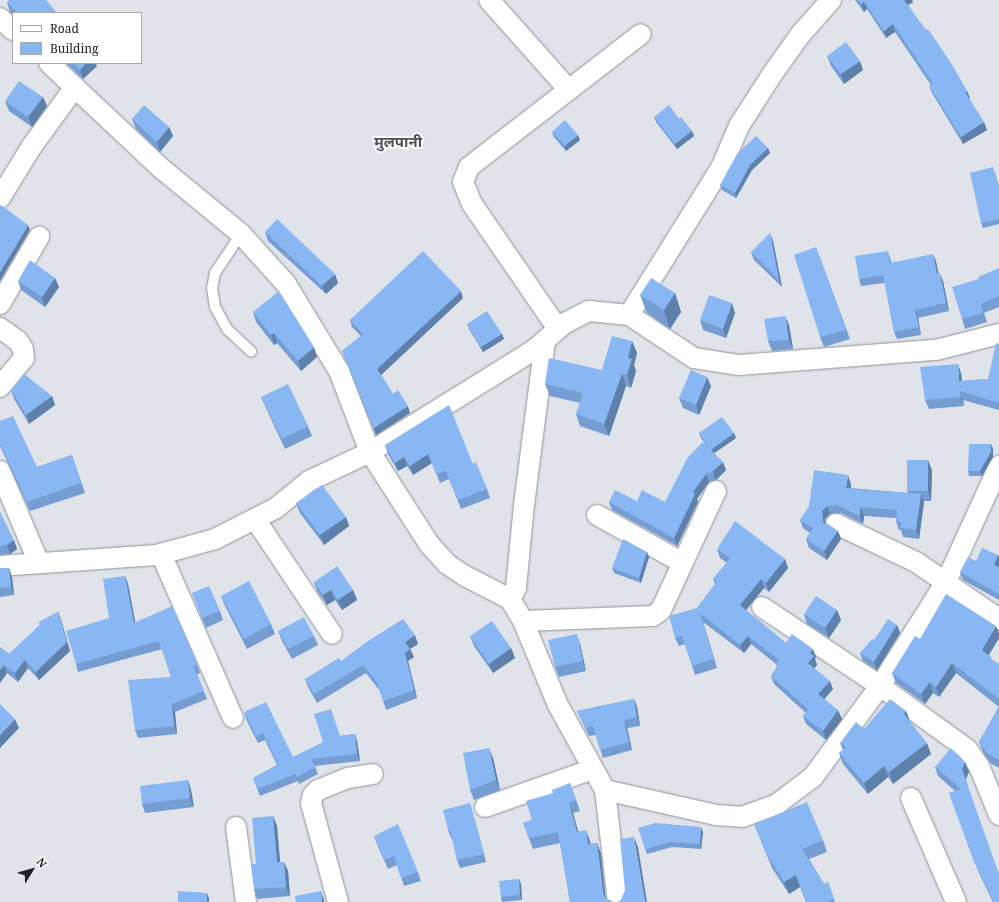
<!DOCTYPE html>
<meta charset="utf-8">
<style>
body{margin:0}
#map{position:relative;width:999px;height:902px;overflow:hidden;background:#e0e4ea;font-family:"Noto Serif","Noto Sans Devanagari",serif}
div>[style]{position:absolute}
.roads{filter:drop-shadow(0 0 1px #8e9297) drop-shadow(0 0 1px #8e9297)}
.service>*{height:10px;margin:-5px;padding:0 5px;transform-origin:5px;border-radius:5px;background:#fff}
.minor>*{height:20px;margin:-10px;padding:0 10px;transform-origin:10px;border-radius:10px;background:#fff}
.wall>*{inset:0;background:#759dd1}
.shaded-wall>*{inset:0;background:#5f80aa}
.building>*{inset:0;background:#88b7f3}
span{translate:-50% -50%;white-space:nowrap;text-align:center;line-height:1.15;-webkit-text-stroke:3.5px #fff;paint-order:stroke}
.district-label{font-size:15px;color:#4f5257;font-weight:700}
.legend{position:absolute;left:12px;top:12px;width:130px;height:52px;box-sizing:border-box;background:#fff;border:1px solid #a6a7a7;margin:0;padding:5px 7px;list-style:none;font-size:12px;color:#212224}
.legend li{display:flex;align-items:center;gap:8px;height:20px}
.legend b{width:20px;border:1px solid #a6a7a7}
.north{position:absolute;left:12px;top:850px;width:40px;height:40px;-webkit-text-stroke:3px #fff;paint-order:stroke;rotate:53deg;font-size:11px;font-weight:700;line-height:16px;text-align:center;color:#212224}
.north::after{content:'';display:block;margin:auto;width:14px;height:18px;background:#212224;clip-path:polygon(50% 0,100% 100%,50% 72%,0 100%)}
</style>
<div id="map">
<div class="roads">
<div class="service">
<div style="left:241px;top:234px;width:47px;rotate:123.7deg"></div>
<div style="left:215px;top:273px;width:15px;rotate:101deg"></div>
<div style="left:212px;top:288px;width:19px;rotate:81deg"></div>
<div style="left:215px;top:307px;width:25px;rotate:61deg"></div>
<div style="left:227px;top:329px;width:33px;rotate:43deg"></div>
</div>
<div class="minor">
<div style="left:489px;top:0;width:120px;rotate:48.4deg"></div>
<div style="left:0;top:18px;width:18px;rotate:43deg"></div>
<div style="left:49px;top:63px;width:155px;rotate:43.2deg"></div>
<div style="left:162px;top:169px;width:102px;rotate:39.4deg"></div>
<div style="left:241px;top:234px;width:67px;rotate:48deg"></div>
<div style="left:286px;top:284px;width:102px;rotate:58.7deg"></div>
<div style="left:339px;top:371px;width:87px;rotate:69.1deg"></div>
<div style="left:370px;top:452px;width:109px;rotate:57.3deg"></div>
<div style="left:429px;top:544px;width:27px;rotate:48deg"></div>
<div style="left:447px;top:564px;width:22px;rotate:34deg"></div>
<div style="left:465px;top:576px;width:51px;rotate:27.1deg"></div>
<div style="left:510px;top:599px;width:26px;rotate:59deg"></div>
<div style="left:523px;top:621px;width:91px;rotate:67.4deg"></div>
<div style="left:558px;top:705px;width:97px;rotate:61.1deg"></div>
<div style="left:605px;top:790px;width:113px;rotate:83.4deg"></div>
<div style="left:0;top:198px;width:61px;rotate:-58.4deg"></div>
<div style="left:32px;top:146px;width:73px;rotate:-53.9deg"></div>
<div style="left:0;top:304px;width:78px;rotate:-59.8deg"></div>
<div style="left:629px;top:315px;width:173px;rotate:-58deg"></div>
<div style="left:721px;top:168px;width:46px;rotate:-66.8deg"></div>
<div style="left:739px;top:126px;width:59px;rotate:-57.4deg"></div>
<div style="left:771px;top:76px;width:50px;rotate:-54.7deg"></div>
<div style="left:800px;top:35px;width:47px;rotate:-48.5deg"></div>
<div style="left:0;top:328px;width:22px;rotate:36deg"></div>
<div style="left:18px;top:341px;width:9px;rotate:58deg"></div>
<div style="left:23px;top:349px;width:9px;rotate:84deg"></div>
<div style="left:24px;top:358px;width:38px;rotate:130deg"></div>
<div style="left:558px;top:329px;width:152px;rotate:-124.5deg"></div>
<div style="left:472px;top:204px;width:24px;rotate:-112deg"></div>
<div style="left:463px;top:182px;width:16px;rotate:-68deg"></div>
<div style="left:469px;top:167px;width:217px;rotate:-37.7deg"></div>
<div style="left:0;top:471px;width:100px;rotate:67deg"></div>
<div style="left:597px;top:515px;width:98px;rotate:29.2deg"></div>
<div style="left:255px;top:519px;width:138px;rotate:56.2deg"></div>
<div style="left:836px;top:524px;width:89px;rotate:25.4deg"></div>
<div style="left:916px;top:562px;width:101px;rotate:34.5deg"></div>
<div style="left:161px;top:554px;width:179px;rotate:66.3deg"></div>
<div style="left:0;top:566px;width:157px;rotate:-4deg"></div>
<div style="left:157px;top:555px;width:60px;rotate:-15.4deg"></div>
<div style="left:215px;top:539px;width:68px;rotate:-26.9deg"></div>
<div style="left:276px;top:508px;width:43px;rotate:-39.3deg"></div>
<div style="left:309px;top:481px;width:68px;rotate:-25.4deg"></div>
<div style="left:370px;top:452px;width:193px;rotate:-31.9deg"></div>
<div style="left:534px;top:350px;width:41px;rotate:-41.1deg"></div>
<div style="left:565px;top:323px;width:27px;rotate:-27deg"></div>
<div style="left:589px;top:311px;width:40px;rotate:5.7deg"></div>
<div style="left:629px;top:315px;width:78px;rotate:33.5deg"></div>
<div style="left:694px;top:358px;width:46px;rotate:8.8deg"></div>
<div style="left:739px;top:365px;width:198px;rotate:-4.4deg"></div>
<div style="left:936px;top:350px;width:65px;rotate:-14.3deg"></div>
<div style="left:510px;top:599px;width:13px;rotate:-61deg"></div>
<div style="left:516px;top:588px;width:83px;rotate:-84.5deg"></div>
<div style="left:524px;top:505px;width:165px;rotate:-82.7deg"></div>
<div style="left:762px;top:607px;width:142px;rotate:33.8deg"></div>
<div style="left:880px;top:686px;width:107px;rotate:35.9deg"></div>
<div style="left:967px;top:749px;width:21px;rotate:55deg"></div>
<div style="left:979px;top:766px;width:53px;rotate:67.8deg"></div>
<div style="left:523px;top:621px;width:130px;rotate:-2.2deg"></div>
<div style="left:653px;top:616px;width:10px;rotate:-37deg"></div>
<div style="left:661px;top:610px;width:131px;rotate:-65.2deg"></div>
<div style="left:605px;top:790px;width:114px;rotate:12.7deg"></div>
<div style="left:716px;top:815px;width:26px;rotate:4deg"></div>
<div style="left:742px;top:817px;width:37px;rotate:-20deg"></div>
<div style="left:777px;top:804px;width:45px;rotate:-36.9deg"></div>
<div style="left:813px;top:777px;width:113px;rotate:-53.6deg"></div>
<div style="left:880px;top:686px;width:123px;rotate:-57.6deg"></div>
<div style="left:946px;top:582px;width:128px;rotate:-65.4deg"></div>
<div style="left:911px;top:798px;width:113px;rotate:66.6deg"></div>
<div style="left:485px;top:807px;width:114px;rotate:-19.4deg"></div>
<div style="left:236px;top:827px;width:76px;rotate:82.4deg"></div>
<div style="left:338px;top:902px;width:103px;rotate:-105.3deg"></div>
<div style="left:311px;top:803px;width:8px;rotate:-76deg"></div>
<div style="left:313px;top:795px;width:7px;rotate:-45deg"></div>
<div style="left:318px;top:790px;width:32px;rotate:-22deg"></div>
<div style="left:348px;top:778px;width:25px;rotate:-9deg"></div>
</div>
</div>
<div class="wall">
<div style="clip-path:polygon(855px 0,912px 0,913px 2px,908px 5px,970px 98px,969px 99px,987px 130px,963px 144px,932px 93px,929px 86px,931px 85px,895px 32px,886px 38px,867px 9px,864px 12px)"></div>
<div style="clip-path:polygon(7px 2px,57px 13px,13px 13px,13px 15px,10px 12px)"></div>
<div style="clip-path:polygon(827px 56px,863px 70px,844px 84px,831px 66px)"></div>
<div style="clip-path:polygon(66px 63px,95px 63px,97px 66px,83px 79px)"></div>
<div style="clip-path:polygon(43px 97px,47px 106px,32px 127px,9px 111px,5px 101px)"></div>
<div style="clip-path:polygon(654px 117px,679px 119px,692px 131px,694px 136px,677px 149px,656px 122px)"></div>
<div style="clip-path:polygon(132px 119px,169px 127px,173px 136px,160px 152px,136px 129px)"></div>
<div style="clip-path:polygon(552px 132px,580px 140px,566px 151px,554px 137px)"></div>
<div style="clip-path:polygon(768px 148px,770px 153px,752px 170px,736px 198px,722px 190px,720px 185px)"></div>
<div style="clip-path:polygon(995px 172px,999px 187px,999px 224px,983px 228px,981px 223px)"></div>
<div style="clip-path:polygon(265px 232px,338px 283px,326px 294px,268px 241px)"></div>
<div style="clip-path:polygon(773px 241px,782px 287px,754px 260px,751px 252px)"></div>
<div style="clip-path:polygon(816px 247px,850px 339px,824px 347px,820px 337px)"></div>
<div style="clip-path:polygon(890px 258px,891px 263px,936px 261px,938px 274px,943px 281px,949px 311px,918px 318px,921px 335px,897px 339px,894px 332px,885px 283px,861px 286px,859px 279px)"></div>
<div style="clip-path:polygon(999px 268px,999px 307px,984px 313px,987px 322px,965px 329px,962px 319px,979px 279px)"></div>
<div style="clip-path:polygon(55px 278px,59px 287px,45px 307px,21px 290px,18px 281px)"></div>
<div style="clip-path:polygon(675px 293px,681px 312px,670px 329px,647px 313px,640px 295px)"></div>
<div style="clip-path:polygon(463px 298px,381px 375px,393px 394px,410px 413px,376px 435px,342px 351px,361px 336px,352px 327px,350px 320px)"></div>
<div style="clip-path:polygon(253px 312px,317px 357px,301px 371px,277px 343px,274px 345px,256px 322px)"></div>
<div style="clip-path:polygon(735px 313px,726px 338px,703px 330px,700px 320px)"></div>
<div style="clip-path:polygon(467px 324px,502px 334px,504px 339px,483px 352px,469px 329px)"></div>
<div style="clip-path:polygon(789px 325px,793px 349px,772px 351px,768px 341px)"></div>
<div style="clip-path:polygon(632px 341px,637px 353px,634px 365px,636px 371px,631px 388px,626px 386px,609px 436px,580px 426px,576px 414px,580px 403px,550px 396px,545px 384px,602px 370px)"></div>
<div style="clip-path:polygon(999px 344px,999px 410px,963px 400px,964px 406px,929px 409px,925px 400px,961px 373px,962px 381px,988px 379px)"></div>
<div style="clip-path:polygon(711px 386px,699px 415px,683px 408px,679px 398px)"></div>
<div style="clip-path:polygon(11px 390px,52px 396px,55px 405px,29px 424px,14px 399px)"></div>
<div style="clip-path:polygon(261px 397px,308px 426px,312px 436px,285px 449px,265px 406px)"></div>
<div style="clip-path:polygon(0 421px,37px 467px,72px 455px,85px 493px,30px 511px,0 446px)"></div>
<div style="clip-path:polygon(699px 433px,736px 438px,714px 453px,726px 470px,716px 480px,709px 482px,697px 499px,698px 502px,677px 546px,612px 510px,609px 502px,637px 501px,665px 502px,706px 445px,701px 438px)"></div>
<div style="clip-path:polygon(991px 444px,993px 449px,993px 457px,982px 476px,969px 476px,968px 471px)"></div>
<div style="clip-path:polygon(385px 445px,473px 464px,487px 489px,490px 498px,461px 509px,449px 479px,440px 483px,432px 463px,413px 475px,407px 466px,398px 471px,388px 454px)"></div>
<div style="clip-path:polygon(932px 470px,931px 501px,923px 501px,924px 502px,919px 539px,903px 537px,901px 530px,899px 530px,896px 521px,896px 518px,864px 516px,863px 524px,841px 513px,830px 514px,825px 519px,826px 523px,838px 531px,841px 539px,827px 560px,809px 548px,806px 539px,810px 533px,803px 528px,800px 520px,851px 484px,851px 488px,908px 493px,907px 491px)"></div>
<div style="clip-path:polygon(296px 503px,346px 517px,349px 526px,324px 545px,300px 513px)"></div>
<div style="clip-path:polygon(0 512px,17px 549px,10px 554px,0 555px)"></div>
<div style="clip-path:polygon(717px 549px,785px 559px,788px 568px,769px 592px,764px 588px,746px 610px,786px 643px,816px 657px,815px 659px,817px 665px,814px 668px,833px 689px,824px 699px,842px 719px,826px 740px,806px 724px,803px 716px,806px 713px,774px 684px,771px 676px,777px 667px,776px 664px,751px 644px,744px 653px,703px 622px,717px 668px,695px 675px,685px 644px,679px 646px,675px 638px,697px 608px,715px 584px,713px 579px,727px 563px,720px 558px)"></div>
<div style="clip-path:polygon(647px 552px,649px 557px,641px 583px,614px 573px,612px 568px)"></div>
<div style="clip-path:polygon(998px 555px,999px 557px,999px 600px,963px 580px,960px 572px,976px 561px)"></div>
<div style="clip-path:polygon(0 568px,9px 568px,12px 577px,14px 595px,0 597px)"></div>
<div style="clip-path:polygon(125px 576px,128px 584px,135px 623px,194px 656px,200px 673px,197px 674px,207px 699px,175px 712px,177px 734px,138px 738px,135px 730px,171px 677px,162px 649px,78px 672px,76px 664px,109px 618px)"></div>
<div style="clip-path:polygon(314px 582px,353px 590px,357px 600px,342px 610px,335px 600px,327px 605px,317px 591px)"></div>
<div style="clip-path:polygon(192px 593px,220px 611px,223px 620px,206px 628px)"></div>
<div style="clip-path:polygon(221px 596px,271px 624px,275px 634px,247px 649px,225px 606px)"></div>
<div style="clip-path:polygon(837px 610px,841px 620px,829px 638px,807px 624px,804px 614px)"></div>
<div style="clip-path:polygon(58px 612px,61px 620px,70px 651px,39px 680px,28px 668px,18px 682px,7px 673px,0 683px,0 647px,9px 654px,40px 625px,39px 622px)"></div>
<div style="clip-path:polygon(897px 625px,900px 633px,877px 670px,863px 661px,860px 653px)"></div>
<div style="clip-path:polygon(278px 631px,314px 636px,318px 645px,292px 659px,282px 641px)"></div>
<div style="clip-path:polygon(999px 633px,999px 638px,989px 655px,992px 660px,999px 664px,999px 768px,990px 763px,983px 752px,979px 742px,999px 707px,956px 673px,939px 697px,933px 693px,925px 704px,896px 683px,892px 673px,920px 639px)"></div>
<div style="clip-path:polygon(470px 636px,511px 648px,515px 658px,493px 673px,474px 646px)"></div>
<div style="clip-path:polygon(418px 644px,410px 649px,414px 657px,408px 661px,417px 698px,386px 710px,380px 691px,366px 673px,317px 703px,308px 687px,305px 679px,341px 661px)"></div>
<div style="clip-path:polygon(580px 644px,586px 671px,559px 677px,555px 667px)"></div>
<div style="clip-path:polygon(634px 699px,637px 707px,640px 726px,627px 728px,632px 750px,603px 758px,596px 735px,589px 736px,577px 711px)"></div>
<div style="clip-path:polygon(906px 711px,910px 721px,931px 754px,893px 784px,888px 777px,868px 794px,843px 764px,839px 753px,843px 750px,840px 743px,864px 729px)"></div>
<div style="clip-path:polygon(244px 712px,293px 757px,340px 736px,355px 734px,357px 741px,360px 761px,315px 766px,318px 774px,299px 784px,298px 781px,260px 796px,253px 778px,277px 765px,265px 740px,258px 743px,246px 719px)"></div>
<div style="clip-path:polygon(493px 758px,500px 790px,474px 800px,470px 790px)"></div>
<div style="clip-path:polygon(965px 762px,969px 772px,966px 779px,999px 902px,993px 902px,978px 871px,949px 793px,955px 791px,938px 776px,935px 767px)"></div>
<div style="clip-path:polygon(188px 780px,191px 790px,194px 807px,145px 813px,142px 804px)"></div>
<div style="clip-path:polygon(570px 783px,580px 811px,573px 813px,578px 831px,590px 841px,590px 844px,597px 843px,601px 854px,570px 902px,560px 843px,533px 849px,523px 823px,532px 820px,553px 793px)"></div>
<div style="clip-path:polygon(470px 803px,472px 811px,486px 862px,460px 868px,457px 860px,452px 838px,451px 838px,448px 830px)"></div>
<div style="clip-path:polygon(273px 816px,277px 826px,280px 862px,284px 862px,288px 871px,290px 896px,257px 899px,254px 889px,256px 864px)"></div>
<div style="clip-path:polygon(754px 824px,823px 840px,827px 852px,809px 859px,824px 884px,828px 882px,835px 902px,806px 902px,800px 887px,789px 894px,772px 868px,759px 836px)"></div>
<div style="clip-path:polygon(703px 832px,701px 849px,672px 847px,647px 854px,645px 849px)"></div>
<div style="clip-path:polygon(374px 836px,418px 872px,421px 881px,404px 886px,397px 865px,388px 869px,377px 844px)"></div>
<div style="clip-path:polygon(519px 879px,521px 884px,522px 900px,502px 902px,501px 897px)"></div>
</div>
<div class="shaded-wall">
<div style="clip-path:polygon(904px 0,912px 0,913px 2px,906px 6px)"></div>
<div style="clip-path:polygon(864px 2px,867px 9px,864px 12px,861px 4px)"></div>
<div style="clip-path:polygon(893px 24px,895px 32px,886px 38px,884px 31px)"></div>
<div style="clip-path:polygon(860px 61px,863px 70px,844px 84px,841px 74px)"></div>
<div style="clip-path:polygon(86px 63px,95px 63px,97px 66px,83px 79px,80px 70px)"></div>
<div style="clip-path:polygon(967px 91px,970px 98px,967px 100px,965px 92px)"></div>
<div style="clip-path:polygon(43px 97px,47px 106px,32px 127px,28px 117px)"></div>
<div style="clip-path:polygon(984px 122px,987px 130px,963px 144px,961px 137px)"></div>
<div style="clip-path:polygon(169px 127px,173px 136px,160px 152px,157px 142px)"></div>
<div style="clip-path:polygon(692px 131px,694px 136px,677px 149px,675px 144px)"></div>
<div style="clip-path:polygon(578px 135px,580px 140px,566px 151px,565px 146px)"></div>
<div style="clip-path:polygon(768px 148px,770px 153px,752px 170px,736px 198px,735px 193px,750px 165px)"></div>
<div style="clip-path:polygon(28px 225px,30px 230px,0 281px,0 272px)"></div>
<div style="clip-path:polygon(770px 233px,773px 241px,782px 287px,779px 280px)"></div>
<div style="clip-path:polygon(888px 251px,890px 258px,892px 270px,890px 263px)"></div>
<div style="clip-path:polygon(933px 254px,936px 261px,940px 281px,937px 274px)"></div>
<div style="clip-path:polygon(940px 273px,943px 281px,949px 311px,946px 303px)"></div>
<div style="clip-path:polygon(335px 274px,338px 283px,326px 294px,322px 286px)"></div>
<div style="clip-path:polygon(55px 278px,59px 287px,45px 307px,42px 297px)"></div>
<div style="clip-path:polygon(461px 291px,463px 298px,380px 376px,377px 369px)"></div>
<div style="clip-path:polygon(675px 293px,681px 312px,670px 329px,664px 310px)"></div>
<div style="clip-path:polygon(732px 303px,735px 313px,726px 338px,723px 329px)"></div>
<div style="clip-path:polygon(915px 310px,918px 318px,921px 335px,919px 327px)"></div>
<div style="clip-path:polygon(785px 316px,789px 325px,793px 349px,789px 340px)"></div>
<div style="clip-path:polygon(274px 333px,277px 343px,274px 345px,271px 335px)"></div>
<div style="clip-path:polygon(502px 334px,504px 339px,483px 352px,481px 347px)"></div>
<div style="clip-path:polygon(632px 341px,637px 353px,634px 365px,636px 371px,631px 388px,627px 375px,628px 358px)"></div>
<div style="clip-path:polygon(314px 347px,317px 357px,301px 371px,298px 361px)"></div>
<div style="clip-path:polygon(958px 364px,961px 373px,963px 390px,959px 381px)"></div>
<div style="clip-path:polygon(622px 374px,626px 386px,609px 436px,604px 424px)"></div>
<div style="clip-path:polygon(707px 377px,711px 386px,699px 415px,696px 405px)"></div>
<div style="clip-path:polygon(960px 391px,963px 400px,964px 406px,961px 397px)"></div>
<div style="clip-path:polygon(52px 396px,55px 405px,29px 424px,26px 415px)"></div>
<div style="clip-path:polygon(408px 406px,410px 413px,376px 435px,374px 428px)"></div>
<div style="clip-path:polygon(734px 433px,736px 438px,713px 454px,711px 450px)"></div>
<div style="clip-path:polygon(991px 444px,993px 449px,993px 457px,982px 476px,980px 471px)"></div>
<div style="clip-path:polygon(428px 454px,432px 463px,413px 475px,410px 466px)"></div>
<div style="clip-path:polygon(404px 457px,407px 466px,398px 471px,395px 463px)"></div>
<div style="clip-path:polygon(928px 460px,932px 470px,931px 501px,928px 491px)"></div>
<div style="clip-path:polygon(723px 462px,726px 470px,716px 480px,713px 471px)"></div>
<div style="clip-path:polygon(706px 474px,709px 482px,697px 499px,698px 502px,677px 546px,674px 538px,693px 492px)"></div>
<div style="clip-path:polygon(848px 475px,851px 484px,850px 496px,846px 488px)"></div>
<div style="clip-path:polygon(921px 494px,924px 502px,919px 539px,916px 530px)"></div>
<div style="clip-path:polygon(827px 506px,830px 514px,825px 519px,826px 530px,823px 522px,822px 511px)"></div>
<div style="clip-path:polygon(860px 507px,864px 516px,863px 524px,860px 516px)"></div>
<div style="clip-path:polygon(346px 517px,349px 526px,324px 545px,320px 535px)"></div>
<div style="clip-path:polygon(838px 531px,841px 539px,827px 560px,824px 551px)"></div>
<div style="clip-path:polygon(14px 540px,17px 549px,10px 554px,7px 545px)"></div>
<div style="clip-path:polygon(647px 552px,649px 557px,641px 583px,639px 578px)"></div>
<div style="clip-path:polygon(998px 555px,999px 557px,999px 568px,994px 565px)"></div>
<div style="clip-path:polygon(785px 559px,788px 568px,769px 592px,766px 583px)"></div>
<div style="clip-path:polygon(9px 568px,12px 577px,14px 595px,11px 587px)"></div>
<div style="clip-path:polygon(125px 576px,128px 584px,137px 631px,134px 623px)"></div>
<div style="clip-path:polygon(761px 579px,764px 588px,743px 614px,740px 605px)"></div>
<div style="clip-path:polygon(331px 590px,335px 600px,327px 605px,323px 595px)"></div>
<div style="clip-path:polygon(353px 590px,357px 600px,342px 610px,338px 600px)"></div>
<div style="clip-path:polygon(837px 610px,841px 620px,829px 638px,825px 628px)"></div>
<div style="clip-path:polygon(58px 612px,61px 620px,70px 651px,39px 680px,36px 672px)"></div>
<div style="clip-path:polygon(700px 613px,703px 622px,717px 668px,714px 659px)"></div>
<div style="clip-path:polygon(897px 625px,900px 633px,877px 670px,874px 662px)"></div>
<div style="clip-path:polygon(996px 626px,999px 633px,999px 638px,985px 661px,982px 650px)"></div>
<div style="clip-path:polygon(577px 634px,580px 644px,586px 671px,583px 661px)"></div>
<div style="clip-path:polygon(415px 635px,418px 644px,410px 649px,414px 657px,408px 661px,417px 698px,414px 690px,405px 653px,405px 642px)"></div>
<div style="clip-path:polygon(748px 636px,751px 644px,744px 653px,740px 645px)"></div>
<div style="clip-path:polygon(511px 648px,515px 658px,493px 673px,489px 664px)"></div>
<div style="clip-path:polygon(813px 649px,816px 657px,815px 659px,817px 665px,812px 672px,808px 663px,810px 653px)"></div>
<div style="clip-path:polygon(25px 660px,28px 668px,18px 682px,15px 673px)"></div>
<div style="clip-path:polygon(952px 663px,956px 673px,939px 697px,936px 687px)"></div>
<div style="clip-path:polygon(4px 665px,7px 673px,0 683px,0 670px)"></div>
<div style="clip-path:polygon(830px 681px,833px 689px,821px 703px,818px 694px)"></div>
<div style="clip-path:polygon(930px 682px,933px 693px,925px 704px,921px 694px)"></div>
<div style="clip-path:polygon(634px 699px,637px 707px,640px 726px,637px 717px)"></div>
<div style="clip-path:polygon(172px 704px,175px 712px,177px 734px,174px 726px)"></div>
<div style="clip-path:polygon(838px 710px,842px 719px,826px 740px,823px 731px)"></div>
<div style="clip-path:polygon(906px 711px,910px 722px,904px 714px)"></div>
<div style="clip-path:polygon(15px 719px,19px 728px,1px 747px,0 749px,0 735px)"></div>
<div style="clip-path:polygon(624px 720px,627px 728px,632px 750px,629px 742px)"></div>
<div style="clip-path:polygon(355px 734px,357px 741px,360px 761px,357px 754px)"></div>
<div style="clip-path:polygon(927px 743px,931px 754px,893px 784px,889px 772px)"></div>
<div style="clip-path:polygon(489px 748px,493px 758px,500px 790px,496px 780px)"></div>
<div style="clip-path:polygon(965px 762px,969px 772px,966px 779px,962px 769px)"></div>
<div style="clip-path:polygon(884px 766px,888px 777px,868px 794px,864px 783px)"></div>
<div style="clip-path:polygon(188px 780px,191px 790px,194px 807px,190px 798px)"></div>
<div style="clip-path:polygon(470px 803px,472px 811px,486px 862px,484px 854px)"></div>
<div style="clip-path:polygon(569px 803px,573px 813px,581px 842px,577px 832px)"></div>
<div style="clip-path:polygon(273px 816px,277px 826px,281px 872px,277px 862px)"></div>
<div style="clip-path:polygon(701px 827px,703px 832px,701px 849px,700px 844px)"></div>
<div style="clip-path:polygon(586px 830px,590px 841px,592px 855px,588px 844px)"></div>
<div style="clip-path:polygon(634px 837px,638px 847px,647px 902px,645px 902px)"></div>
<div style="clip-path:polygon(597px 843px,601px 854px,606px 902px,603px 893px)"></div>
<div style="clip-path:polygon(284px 862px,288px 871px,290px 896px,286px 887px)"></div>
<div style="clip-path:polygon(796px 875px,800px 887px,789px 894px,784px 882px)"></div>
<div style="clip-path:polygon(519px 879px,521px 884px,522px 900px,520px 895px)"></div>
<div style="clip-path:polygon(321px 891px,324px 900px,324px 902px,322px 902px)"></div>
<div style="clip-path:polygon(207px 893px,209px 898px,209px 902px,207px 902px)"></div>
</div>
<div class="building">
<div style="clip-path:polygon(9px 0,46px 0,57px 13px,17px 13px,7px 2px)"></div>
<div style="clip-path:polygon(858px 0,904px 0,926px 30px,928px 29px,953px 66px,967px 91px,965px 92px,984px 122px,961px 137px,929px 86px,933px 84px,893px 24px,884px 31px,864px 2px,861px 4px)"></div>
<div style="clip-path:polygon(846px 42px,860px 61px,841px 74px,827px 56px)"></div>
<div style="clip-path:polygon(73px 63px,86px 63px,80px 70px)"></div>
<div style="clip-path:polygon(19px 81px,43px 97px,28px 117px,5px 101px)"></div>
<div style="clip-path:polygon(144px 105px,169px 127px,157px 142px,132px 119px)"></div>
<div style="clip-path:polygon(669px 105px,679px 119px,681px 117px,692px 131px,675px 144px,654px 117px)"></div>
<div style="clip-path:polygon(565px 120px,578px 135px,565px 146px,552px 132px)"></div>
<div style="clip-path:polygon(756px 136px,768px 148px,750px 165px,735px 193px,720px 185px,737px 154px)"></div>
<div style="clip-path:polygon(993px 167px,999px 188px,999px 219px,981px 223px,970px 173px)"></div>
<div style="clip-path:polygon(1px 205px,28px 225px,0 272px,0 206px)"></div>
<div style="clip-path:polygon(277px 219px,335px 274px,322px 286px,265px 232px)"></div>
<div style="clip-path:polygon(770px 233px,779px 280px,751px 252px)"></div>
<div style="clip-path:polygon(816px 247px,846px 330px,820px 337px,794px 255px)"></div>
<div style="clip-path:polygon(423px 251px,461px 291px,377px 369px,393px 394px,398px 390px,408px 406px,374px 428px,342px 351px,363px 334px,350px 320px)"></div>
<div style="clip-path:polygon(888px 251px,890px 263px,933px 254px,937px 274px,940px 273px,946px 303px,915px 310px,919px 327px,894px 332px,883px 275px,859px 279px,855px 256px)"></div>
<div style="clip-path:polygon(30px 260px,55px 278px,42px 297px,18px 281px)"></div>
<div style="clip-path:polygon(999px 268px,999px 296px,981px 304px,983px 313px,962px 319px,952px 287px,979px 279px,978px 277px)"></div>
<div style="clip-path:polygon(651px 278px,675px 293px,664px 310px,640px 295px)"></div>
<div style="clip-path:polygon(279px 291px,314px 347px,298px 361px,274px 333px,271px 335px,253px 312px)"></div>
<div style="clip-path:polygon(709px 295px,732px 303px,723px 329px,700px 320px)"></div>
<div style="clip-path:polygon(487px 311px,502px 334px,481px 347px,467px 324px)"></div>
<div style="clip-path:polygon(785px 316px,789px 340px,768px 341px,764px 319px)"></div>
<div style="clip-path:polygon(612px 336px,632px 341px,628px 358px,632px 359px,627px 375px,622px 374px,604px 424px,576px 414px,583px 393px,545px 384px,549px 358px,602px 370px)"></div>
<div style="clip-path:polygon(996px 343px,999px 344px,999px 403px,960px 391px,961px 397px,925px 400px,920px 367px,958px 364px,959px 381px,988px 379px)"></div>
<div style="clip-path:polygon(691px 370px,707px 377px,696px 405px,679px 398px)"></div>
<div style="clip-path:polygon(24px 374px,52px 396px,26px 415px,11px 390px)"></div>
<div style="clip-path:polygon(288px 384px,308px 426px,282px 439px,261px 397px)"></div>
<div style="clip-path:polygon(449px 405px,473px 464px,476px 462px,487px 489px,458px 500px,446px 471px,436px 474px,428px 454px,410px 466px,404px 457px,395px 463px,385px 445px)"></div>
<div style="clip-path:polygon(13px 416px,37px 467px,72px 455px,81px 483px,27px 502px,0 444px,0 421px)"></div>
<div style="clip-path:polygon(722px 417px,734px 433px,711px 450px,699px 433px)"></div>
<div style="clip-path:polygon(703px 442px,723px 462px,713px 471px,706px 474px,693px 492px,695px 494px,674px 538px,609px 502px,615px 490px,637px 501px,642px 490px,665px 502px,688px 457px)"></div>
<div style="clip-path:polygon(969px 444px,991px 444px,991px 452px,980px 471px,968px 471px)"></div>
<div style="clip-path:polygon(907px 460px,928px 460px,928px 491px,907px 491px)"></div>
<div style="clip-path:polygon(814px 470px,848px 475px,846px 488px,921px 494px,916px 530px,900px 528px,901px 522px,896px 521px,897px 510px,860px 507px,860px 516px,837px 505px,827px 506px,822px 511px,823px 522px,838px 531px,824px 551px,806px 539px,813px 528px,800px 520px,809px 506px)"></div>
<div style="clip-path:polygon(322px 485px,346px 517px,320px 535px,296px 503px)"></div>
<div style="clip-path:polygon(0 512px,14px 540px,7px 545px,0 546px)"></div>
<div style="clip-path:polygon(735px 521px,785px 559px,766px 583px,761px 579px,740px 605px,786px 643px,792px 634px,813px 649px,810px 653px,814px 656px,808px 663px,830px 681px,818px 694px,838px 710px,823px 731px,803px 716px,808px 709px,771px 676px,778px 666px,776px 664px,779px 660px,748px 636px,740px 645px,700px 613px,714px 659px,692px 666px,682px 636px,675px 638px,669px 616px,697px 608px,717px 582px,713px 579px,730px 558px,717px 549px)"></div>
<div style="clip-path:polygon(623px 539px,647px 552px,639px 578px,612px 568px)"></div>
<div style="clip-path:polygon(982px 548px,998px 555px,994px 565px,999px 567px,999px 594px,960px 572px,968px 557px,976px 561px)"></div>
<div style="clip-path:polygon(337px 566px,353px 590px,338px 600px,331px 590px,323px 595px,314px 582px)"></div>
<div style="clip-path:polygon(0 568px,9px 568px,11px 587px,0 588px)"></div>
<div style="clip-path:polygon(125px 576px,134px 623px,172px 606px,194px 656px,197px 665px,193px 666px,204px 691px,172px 704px,174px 726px,135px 730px,128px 680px,171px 677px,159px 641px,76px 664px,66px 631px,109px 618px,103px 579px)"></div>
<div style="clip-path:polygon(249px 581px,271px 624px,244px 639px,221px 596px)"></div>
<div style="clip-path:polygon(209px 586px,220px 611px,202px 618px,192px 593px)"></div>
<div style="clip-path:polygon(946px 594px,996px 626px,982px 650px,991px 657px,989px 658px,999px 664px,999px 699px,952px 663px,936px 687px,930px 682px,921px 694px,892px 673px,915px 636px,920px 639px)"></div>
<div style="clip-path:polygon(816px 596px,837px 610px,825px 628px,804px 614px)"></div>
<div style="clip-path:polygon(58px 612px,67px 642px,36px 672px,25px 660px,15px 673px,4px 665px,0 670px,0 647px,9px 654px,41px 624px,39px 622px)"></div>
<div style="clip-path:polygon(304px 617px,314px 636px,288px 649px,278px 631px)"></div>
<div style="clip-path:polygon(403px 619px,415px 635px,405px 642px,410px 649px,405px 653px,414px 690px,383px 701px,377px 683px,363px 665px,314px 694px,305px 679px,339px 658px,341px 661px,365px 643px)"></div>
<div style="clip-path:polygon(888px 619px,897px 625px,874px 662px,860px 653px,872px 639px,874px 640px)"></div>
<div style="clip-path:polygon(492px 621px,511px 648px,489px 664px,470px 636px)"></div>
<div style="clip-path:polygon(577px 634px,583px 661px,555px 667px,548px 640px)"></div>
<div style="clip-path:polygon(634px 699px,637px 717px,624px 720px,629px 742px,600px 750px,593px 726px,586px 728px,577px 711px)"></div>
<div style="clip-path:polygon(890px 699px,906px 711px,904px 714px,927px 743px,889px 772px,884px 766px,864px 783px,839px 753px,846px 747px,840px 743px,856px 722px,864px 729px)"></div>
<div style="clip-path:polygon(266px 702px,293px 757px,323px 742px,314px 714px,331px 709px,340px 736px,355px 734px,357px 754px,311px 759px,315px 767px,297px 777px,295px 774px,258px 789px,253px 778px,278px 765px,263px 733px,256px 736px,244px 712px)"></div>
<div style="clip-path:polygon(0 704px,15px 719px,0 735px)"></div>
<div style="clip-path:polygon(999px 706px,999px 759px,998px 760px,987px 753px,979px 742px)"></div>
<div style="clip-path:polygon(489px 748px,496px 780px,470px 790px,463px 753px)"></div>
<div style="clip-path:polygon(951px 748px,965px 762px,962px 769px,996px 866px,999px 873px,999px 902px,994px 902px,974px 862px,949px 793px,961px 789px,935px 767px)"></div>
<div style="clip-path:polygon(188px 780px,190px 798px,142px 804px,140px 786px)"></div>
<div style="clip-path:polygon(570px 783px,576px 800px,569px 803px,577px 832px,586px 830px,588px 844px,597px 843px,603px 893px,605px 898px,614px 902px,570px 902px,558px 832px,529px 838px,523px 823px,532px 820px,526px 801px,553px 793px,552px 790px)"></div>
<div style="clip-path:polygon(807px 802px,823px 840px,802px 849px,824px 884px,828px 882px,834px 899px,829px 901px,829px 902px,806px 902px,796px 875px,784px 882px,768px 856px,754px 824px)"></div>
<div style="clip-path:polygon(470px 803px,484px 854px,457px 860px,450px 830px,448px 830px,443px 810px)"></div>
<div style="clip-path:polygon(273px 816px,277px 862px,284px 862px,286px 887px,254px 889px,251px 864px,256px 864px,252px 818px)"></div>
<div style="clip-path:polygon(655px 823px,701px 827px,700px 844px,670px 842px,645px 849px,638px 828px)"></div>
<div style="clip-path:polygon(398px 824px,418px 872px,401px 878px,394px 856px,385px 860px,374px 836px)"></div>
<div style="clip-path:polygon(634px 837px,645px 902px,617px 902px,621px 900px,625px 890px,620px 839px)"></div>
<div style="clip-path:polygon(519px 879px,520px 895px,501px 897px,499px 881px)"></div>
<div style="clip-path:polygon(178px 891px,207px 893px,207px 902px,178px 902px)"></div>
<div style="clip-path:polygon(321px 891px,322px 902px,296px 902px,295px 896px)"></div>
</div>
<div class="district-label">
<span style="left:398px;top:142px">मुलपानी</span>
</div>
<ul class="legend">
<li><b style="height:5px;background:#fff"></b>Road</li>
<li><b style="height:11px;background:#88b7f3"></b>Building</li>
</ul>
<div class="north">N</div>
</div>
